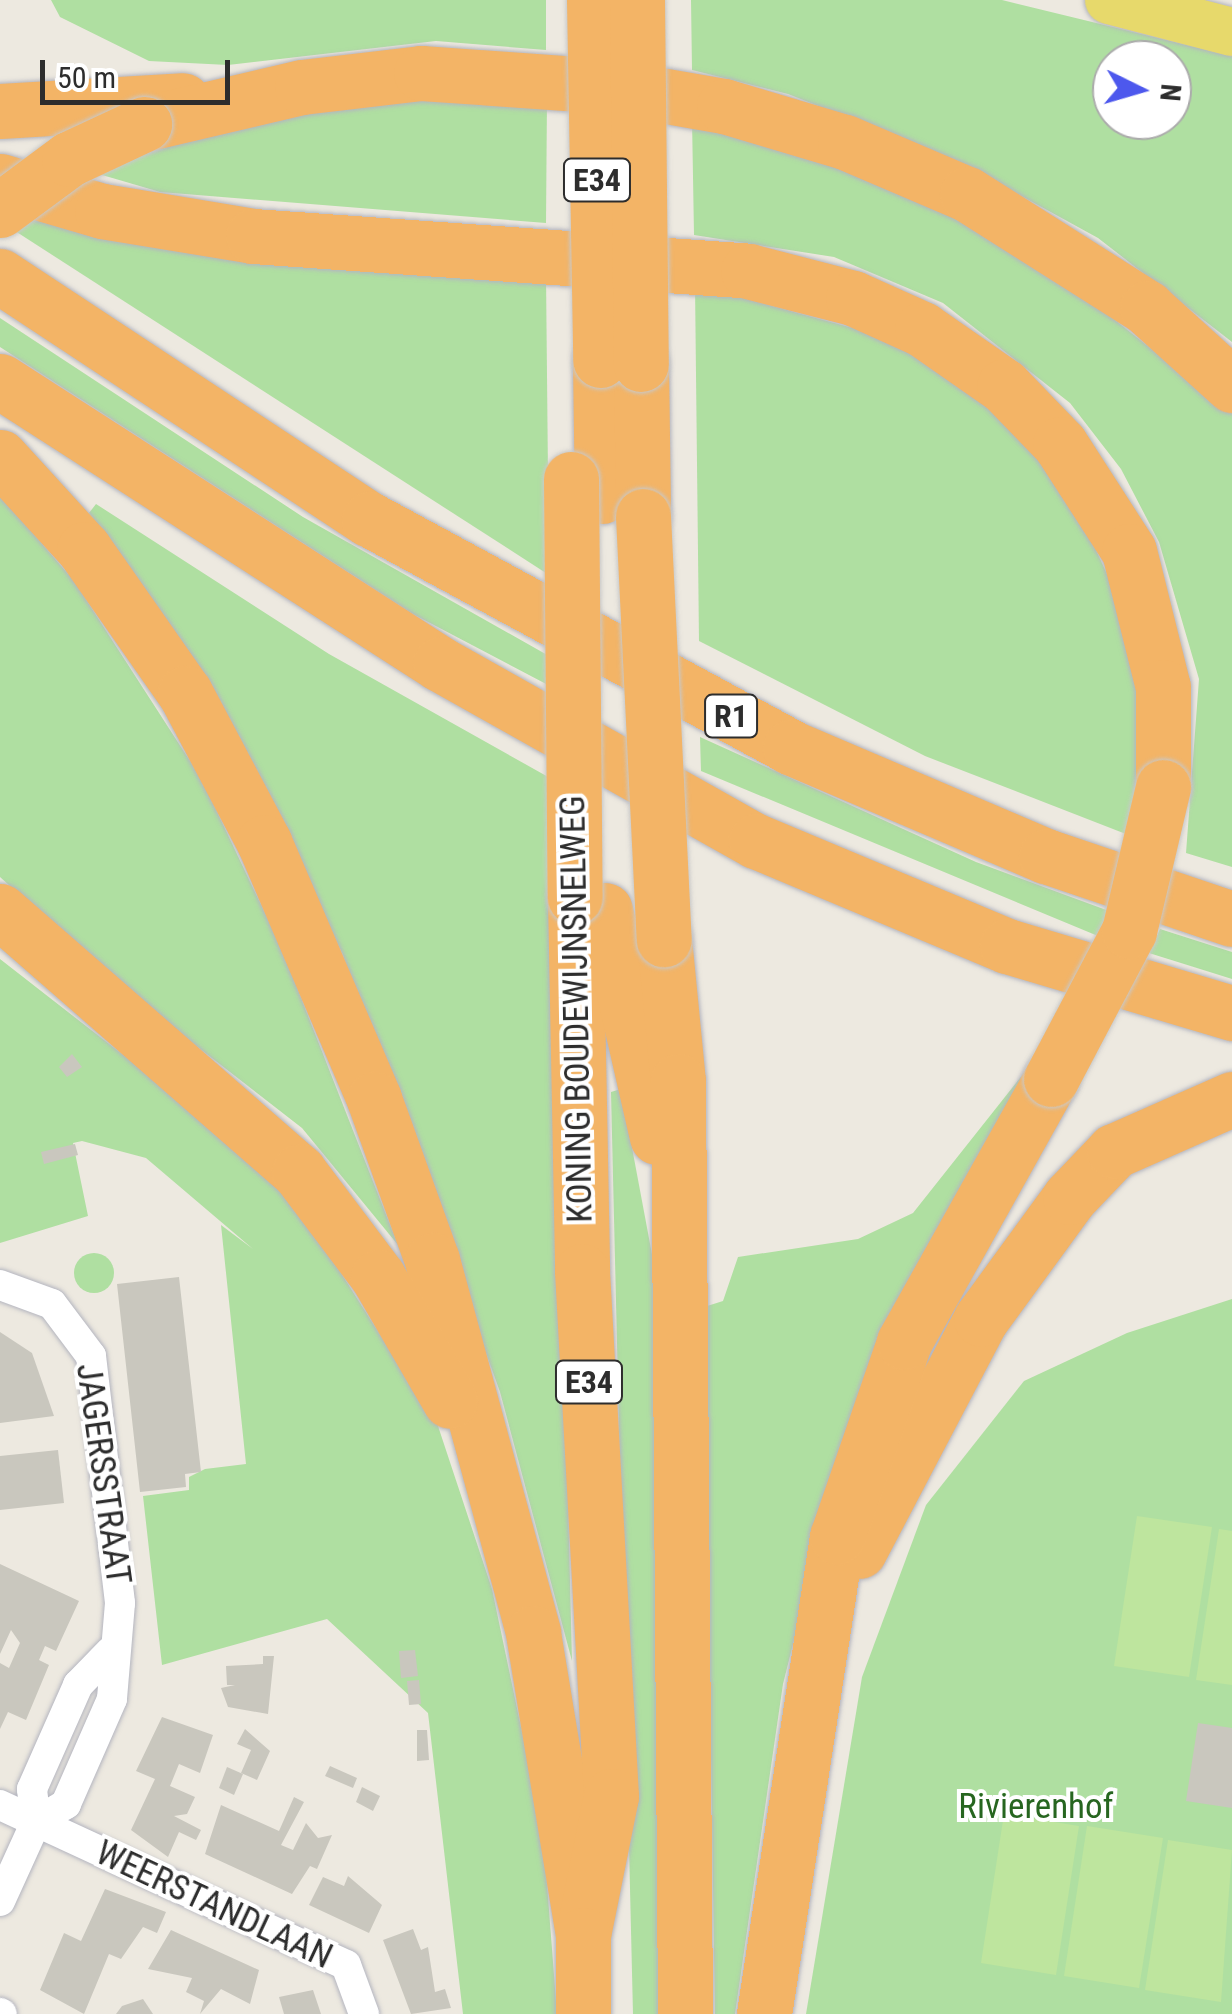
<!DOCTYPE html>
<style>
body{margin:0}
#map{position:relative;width:1232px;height:2014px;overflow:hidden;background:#ede9e0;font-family:"Roboto Condensed",sans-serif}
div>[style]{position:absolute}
.green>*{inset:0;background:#afdfa1}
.round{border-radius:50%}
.pitch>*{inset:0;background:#bee59e}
.building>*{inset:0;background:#c9c7be}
.roads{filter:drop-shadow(0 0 2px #b4b5bf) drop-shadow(0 0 2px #b4b5bf)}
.minor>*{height:30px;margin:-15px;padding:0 15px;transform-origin:15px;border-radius:15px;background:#fff}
.primary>*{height:48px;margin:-24px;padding:0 24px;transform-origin:24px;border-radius:24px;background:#e7d96b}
.motorway>*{height:55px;margin:-27.5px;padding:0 27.5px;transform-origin:27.5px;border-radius:27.5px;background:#f3b466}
.bridges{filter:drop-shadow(0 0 2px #c8c8c8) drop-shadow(0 0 2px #c8c8c8)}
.motorway-bridge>*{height:55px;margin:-27.5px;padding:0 27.5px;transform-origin:27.5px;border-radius:27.5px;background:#f3b466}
span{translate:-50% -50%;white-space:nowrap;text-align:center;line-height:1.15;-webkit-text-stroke:8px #fff;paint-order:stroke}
.shield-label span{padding:2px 8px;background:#fff;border:2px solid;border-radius:8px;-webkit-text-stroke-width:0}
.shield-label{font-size:32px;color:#2d2d2d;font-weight:700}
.street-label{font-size:35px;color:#2d2d2d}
.park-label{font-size:35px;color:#276620}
.north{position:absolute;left:1092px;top:40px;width:100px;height:100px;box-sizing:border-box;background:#fff;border:2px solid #ababab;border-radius:50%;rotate:95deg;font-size:28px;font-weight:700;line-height:40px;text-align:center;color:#2d2d2d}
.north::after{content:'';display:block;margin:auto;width:35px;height:45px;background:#4d58ed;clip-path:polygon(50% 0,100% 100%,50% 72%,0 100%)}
.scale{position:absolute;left:40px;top:60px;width:190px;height:45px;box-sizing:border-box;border:5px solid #2d2d2d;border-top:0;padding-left:12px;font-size:30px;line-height:35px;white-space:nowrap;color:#2d2d2d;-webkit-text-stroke:8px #fff;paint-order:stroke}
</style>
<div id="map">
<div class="green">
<div style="clip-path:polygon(51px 0,546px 0,546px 50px,436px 41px,228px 65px,149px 61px,60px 17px)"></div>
<div style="clip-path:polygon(evenodd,691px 0,1002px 0,1232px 56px,1232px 342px,1098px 238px,958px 161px,788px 94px,692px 70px,691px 0,1112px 60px,1172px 60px,1172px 120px,1112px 120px,1112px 60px)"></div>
<div style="clip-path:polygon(433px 95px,547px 98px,546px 223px,160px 192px,92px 172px,172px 134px,301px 108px)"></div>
<div style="clip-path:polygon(692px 119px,918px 195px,1062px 278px,1232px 413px,1232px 867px,1186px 853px,1199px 679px,1159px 542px,1121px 469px,1070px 403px,943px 303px,834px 257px,694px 235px)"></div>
<div style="clip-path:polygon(34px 211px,546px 275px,549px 575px,12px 229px)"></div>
<div style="clip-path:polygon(695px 285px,871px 333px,953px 375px,1065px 482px,1132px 629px,1146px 765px,1131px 836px,925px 756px,699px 641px)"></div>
<div style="clip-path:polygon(0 318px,303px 517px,549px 656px,550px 686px,413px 614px,0 347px)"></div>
<div style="clip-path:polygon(0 495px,74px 581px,201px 778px,281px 947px,398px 1245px,302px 1128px,127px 992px,0 877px)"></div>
<div style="clip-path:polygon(96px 504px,329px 654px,550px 778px,572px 1661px,500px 1392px,343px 955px,276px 810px,188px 651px,89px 513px)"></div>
<div style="clip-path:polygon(700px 737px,976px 862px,1109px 911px,1098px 936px,701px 771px)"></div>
<div style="clip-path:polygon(1160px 929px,1232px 952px,1232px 979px,1149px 953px)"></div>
<div style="clip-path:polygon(0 959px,240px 1146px,313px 1229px,438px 1426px,492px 1589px,543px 1832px,557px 2014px,463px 2014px,428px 1713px,327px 1619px,162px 1665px,143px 1496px,189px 1490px,189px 1477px,205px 1469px,246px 1464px,221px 1225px,253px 1249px,146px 1158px,82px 1141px,73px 1143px,88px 1216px,0 1243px)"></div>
<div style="clip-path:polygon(1035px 1059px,898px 1304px,838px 1465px,783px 1684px,735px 2014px,715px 2014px,704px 1307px,723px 1301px,738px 1257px,858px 1239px,913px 1213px)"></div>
<div style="clip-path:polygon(621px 1089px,657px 1281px,666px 2014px,633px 2014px,611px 1092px)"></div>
<div class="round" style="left:74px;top:1253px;width:40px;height:40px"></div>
<div style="clip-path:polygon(1232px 1299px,1232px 2014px,806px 2014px,862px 1677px,926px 1505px,1024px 1381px,1127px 1333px)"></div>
</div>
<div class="pitch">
<div style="clip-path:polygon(1137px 1516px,1212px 1527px,1189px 1677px,1114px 1666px)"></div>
<div style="clip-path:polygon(1219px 1529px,1232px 1531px,1232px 1685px,1196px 1680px)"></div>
<div style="clip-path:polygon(1004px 1814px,1079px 1826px,1056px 1975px,981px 1963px)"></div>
<div style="clip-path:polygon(1087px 1826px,1163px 1838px,1139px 1988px,1064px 1976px)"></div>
<div style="clip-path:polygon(1168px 1840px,1232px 1850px,1221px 2002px,1145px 1990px)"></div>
</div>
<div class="building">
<div style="clip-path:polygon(72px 1054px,82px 1067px,67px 1077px,59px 1067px)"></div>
<div style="clip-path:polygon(75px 1144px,78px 1155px,44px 1164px,41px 1152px)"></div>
<div style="clip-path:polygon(179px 1277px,201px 1472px,185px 1474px,186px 1487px,140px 1492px,117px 1284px)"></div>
<div style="clip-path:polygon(0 1332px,32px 1353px,54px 1416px,0 1423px)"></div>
<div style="clip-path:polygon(58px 1450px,64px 1503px,0 1510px,0 1456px)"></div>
<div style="clip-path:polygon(0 1564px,79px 1601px,56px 1651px,45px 1646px,39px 1660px,49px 1665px,26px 1720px,8px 1712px,0 1729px,0 1663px,9px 1668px,20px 1643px,11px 1630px,0 1654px)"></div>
<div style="clip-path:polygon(415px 1650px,418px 1676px,401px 1678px,399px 1651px)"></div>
<div style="clip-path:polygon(263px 1656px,274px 1656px,268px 1714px,228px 1707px,221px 1688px,235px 1685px,227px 1685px,226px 1666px,263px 1664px)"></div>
<div style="clip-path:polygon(419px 1680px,421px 1704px,409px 1705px,407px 1681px)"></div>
<div style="clip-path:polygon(162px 1717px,213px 1735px,200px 1773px,179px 1764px,170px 1786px,195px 1797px,187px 1814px,174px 1816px,201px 1830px,196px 1840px,179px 1832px,168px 1857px,131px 1830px,155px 1779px,136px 1771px)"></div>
<div style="clip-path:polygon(1198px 1723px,1232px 1728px,1232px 1808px,1186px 1801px)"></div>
<div style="clip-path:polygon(245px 1729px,270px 1751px,257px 1780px,241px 1773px,251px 1750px,237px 1744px)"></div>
<div style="clip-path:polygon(417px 1730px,427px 1730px,429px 1760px,417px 1761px)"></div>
<div style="clip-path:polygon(330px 1766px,357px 1778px,353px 1788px,325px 1776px)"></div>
<div style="clip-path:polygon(227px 1767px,243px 1774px,234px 1795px,219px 1788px)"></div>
<div style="clip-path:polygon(362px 1787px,380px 1796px,373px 1811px,356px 1802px)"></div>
<div style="clip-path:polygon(294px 1797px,304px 1802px,281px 1845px,293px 1850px,306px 1823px,318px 1838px,332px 1835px,317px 1869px,310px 1866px,292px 1894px,205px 1854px,221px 1805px,279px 1831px)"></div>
<div style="clip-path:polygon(348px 1876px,382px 1905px,369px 1933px,309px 1905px,323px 1877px,344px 1886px)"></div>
<div style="clip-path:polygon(105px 1889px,166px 1912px,157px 1933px,143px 1927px,121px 1959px,109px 1954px,84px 2014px,40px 1990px,64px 1933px,81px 1941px)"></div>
<div style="clip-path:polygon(413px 1929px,421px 1950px,428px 1947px,435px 1992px,445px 1989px,451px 2008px,411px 2014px,383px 1940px)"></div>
<div style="clip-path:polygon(171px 1930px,259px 1970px,250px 2004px,221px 1989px,200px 2014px,204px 2001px,186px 1992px,192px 1978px,148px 1969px)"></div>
<div style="clip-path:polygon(313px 1990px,321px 2014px,284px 2014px,279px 1997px)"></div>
<div style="clip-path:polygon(143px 1999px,153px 2014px,116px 2014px,122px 2006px)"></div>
</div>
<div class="roads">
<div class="minor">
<div style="left:0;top:1285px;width:55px;rotate:20.1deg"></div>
<div style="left:52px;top:1304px;width:65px;rotate:53.1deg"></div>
<div style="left:91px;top:1356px;width:249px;rotate:83.3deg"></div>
<div style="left:120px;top:1603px;width:96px;rotate:94.8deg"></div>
<div style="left:112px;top:1699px;width:115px;rotate:113.7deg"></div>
<div style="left:66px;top:1804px;width:35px;rotate:149deg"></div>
<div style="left:0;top:1805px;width:381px;rotate:24.8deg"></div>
<div style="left:346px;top:1965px;width:52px;rotate:69.8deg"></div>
<div style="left:0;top:1901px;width:87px;rotate:-65.5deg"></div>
<div style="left:36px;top:1822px;width:33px;rotate:-97deg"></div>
<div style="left:32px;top:1789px;width:114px;rotate:-66.1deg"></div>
<div style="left:78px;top:1685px;width:46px;rotate:-45.9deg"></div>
<div style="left:0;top:2013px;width:2px;rotate:27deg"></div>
</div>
<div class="primary">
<div style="left:1109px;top:0;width:127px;rotate:14.6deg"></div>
</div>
<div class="motorway">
<div style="left:0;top:111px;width:183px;rotate:-3.4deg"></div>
<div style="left:144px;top:124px;width:162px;rotate:-13.2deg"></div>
<div style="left:302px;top:87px;width:120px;rotate:-6.7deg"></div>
<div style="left:421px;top:73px;width:188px;rotate:4deg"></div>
<div style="left:609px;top:86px;width:117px;rotate:9.9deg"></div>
<div style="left:724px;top:106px;width:126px;rotate:16.6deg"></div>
<div style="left:845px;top:142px;width:133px;rotate:23.1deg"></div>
<div style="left:967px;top:194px;width:213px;rotate:32.3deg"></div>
<div style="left:1147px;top:308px;width:115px;rotate:42.2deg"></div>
<div style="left:0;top:181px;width:106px;rotate:16.4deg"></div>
<div style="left:102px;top:211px;width:153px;rotate:9.4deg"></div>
<div style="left:253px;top:236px;width:496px;rotate:4deg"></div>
<div style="left:748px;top:271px;width:108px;rotate:14.4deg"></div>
<div style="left:853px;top:298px;width:76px;rotate:24.2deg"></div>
<div style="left:922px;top:329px;width:100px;rotate:34.8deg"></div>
<div style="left:1004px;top:386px;width:81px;rotate:46deg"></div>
<div style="left:1060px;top:444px;width:127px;rotate:57.2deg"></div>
<div style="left:1129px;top:551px;width:140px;rotate:76deg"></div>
<div style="left:1163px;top:687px;width:100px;rotate:90deg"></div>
<div style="left:0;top:276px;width:442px;rotate:33.4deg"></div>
<div style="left:369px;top:519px;width:479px;rotate:28.4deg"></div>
<div style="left:790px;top:747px;width:278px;rotate:23.1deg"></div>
<div style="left:1046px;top:856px;width:196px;rotate:18.7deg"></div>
<div style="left:600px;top:360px;width:136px;rotate:89.2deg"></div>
<div style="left:641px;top:364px;width:152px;rotate:89.2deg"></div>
<div style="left:0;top:381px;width:523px;rotate:32.75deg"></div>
<div style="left:440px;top:664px;width:362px;rotate:29.3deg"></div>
<div style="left:756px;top:841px;width:272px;rotate:22.7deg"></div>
<div style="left:1007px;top:946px;width:235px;rotate:16.6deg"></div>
<div style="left:0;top:457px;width:125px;rotate:47.6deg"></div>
<div style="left:84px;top:549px;width:176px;rotate:55deg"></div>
<div style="left:185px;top:693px;width:169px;rotate:62.1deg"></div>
<div style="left:264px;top:842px;width:280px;rotate:66.8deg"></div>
<div style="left:374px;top:1099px;width:171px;rotate:70.2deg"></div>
<div style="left:432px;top:1260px;width:386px;rotate:74.8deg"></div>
<div style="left:533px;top:1633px;width:306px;rotate:80.6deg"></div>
<div style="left:575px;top:897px;width:374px;rotate:88.9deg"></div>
<div style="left:582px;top:1271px;width:526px;rotate:86.84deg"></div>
<div style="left:611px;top:1796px;width:142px;rotate:101.4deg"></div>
<div style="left:583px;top:1935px;width:79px;rotate:90deg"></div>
<div style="left:605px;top:910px;width:233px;rotate:77.1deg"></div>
<div style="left:0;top:911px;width:397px;rotate:41.1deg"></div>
<div style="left:299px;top:1172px;width:131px;rotate:53deg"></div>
<div style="left:378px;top:1277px;width:143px;rotate:59.9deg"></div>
<div style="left:664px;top:939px;width:143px;rotate:84.4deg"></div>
<div style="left:678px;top:1081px;width:933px;rotate:89.57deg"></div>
<div style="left:859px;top:1551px;width:262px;rotate:-62.3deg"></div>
<div style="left:981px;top:1319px;width:151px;rotate:-53.9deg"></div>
<div style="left:1070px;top:1197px;width:64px;rotate:-46.3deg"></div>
<div style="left:1114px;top:1151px;width:129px;rotate:-23.8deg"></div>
<div style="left:764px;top:2014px;width:483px;rotate:-81.3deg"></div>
<div style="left:837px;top:1537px;width:206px;rotate:-71deg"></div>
<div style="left:904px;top:1342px;width:301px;rotate:-60.8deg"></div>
</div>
</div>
<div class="bridges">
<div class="motorway-bridge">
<div style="left:594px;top:0;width:360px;rotate:89deg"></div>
<div style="left:637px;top:0;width:364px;rotate:89.4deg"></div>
<div style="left:0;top:210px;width:86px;rotate:-36.5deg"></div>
<div style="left:69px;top:159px;width:83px;rotate:-25deg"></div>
<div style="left:571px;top:479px;width:418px;rotate:89.5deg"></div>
<div style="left:643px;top:516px;width:424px;rotate:87.2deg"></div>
<div style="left:1051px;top:1079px;width:167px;rotate:-62.2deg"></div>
<div style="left:1129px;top:931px;width:148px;rotate:-76.7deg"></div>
</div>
</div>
<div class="shield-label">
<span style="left:597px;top:180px">E34</span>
<span style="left:731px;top:716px">R1</span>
<span style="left:589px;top:1382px">E34</span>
</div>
<div class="street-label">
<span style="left:577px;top:1009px;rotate:-91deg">KONING BOUDEWIJNSNELWEG</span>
<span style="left:103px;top:1474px;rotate:82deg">JAGERSSTRAAT</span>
<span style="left:214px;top:1905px;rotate:25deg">WEERSTANDLAAN</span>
</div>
<div class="park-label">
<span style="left:1036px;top:1807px">Rivierenhof</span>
</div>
<div class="north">N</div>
<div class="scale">50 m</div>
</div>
